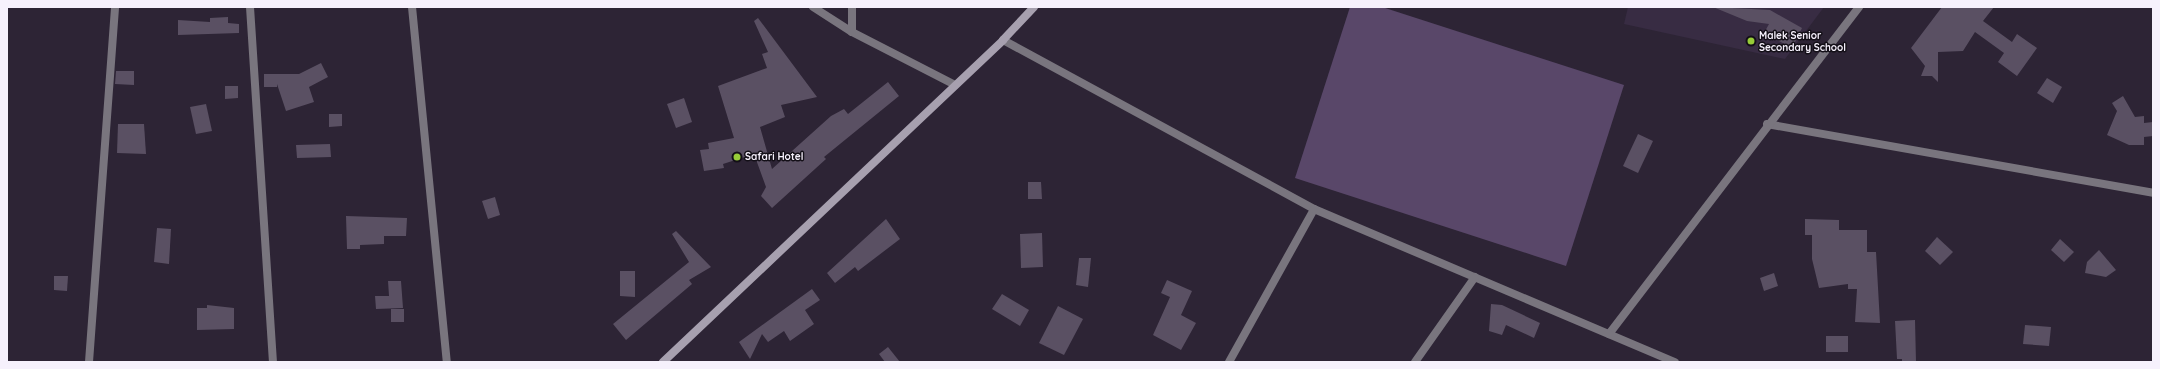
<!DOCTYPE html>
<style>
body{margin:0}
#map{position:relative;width:2160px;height:369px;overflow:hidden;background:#2d2435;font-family:Quicksand,sans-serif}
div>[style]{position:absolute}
.built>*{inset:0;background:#382c43}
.green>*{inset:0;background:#594769}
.building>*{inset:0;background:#5a5063}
.street>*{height:8px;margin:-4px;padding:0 4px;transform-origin:4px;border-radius:4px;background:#79757e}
.secondary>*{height:8px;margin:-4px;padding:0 4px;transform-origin:4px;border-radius:4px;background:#a7a0af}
.dots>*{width:11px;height:11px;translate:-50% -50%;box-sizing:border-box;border:2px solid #130f17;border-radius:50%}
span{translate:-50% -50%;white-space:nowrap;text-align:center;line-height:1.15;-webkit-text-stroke:3px #130f17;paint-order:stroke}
.poi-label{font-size:10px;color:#f6f1fc;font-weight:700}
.left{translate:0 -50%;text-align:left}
.frame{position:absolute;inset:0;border:8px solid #f6f1fc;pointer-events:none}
</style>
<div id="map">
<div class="built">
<div style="clip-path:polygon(1628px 7px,1824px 7px,1785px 59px,1624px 24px)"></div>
</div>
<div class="green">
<div style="clip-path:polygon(1350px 7px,1382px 7px,1624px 85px,1566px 266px,1295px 178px)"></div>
</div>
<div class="building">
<div style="clip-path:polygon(1713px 7px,1770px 10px,1802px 28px,1792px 48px,1764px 33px,1769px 24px,1747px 21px)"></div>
<div style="clip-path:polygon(1942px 7px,1994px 7px,1983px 21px,2012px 42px,2017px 34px,2037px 48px,2017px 76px,1998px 62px,2004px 53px,1975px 32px,1963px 51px,1938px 52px,1938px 82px,1932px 76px,1921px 76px,1925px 66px,1911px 48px)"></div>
<div style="clip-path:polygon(228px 17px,228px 23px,239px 24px,239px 33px,178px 35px,178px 20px,210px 22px,210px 18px)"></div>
<div style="clip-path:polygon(758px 18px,817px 97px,781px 105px,785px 117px,760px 127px,772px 169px,831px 116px,844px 109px,848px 114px,888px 82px,899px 96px,824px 157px,826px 159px,772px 208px,761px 196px,766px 187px,754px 154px,723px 164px,724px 168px,704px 171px,700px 150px,709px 149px,708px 143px,734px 138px,718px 86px,767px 68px,762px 54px,768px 52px,754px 21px)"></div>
<div style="clip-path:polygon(321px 63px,328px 77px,309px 87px,314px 102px,286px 111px,277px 84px,277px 87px,264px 87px,264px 74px,299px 74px)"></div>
<div style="clip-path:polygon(116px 71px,134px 71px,134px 85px,115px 84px)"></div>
<div style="clip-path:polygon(2047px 78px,2062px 87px,2053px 103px,2037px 93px)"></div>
<div style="clip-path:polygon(225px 86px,238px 86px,238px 98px,225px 99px)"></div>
<div style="clip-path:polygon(2123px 96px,2135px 117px,2144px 116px,2144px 123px,2153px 122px,2153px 136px,2144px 137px,2144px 145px,2129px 145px,2107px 135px,2117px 111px,2112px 103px)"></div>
<div style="clip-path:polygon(684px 98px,692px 122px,676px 128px,667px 104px)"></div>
<div style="clip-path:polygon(206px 104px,212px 131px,196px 134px,190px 107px)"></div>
<div style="clip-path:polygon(329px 114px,342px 114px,342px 126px,329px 127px)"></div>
<div style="clip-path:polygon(118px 124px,144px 124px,146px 154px,117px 153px)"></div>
<div style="clip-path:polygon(1638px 134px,1653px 141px,1638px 173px,1623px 166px)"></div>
<div style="clip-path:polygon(330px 144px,331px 157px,297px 158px,296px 145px)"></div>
<div style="clip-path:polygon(1028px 182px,1041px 182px,1042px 199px,1028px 199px)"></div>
<div style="clip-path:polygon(495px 197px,500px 215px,488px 219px,482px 201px)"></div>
<div style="clip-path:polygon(346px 216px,407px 218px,406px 236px,384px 236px,384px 244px,360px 245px,360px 249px,347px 249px)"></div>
<div style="clip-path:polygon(886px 219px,900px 239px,858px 271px,855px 267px,835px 283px,827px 273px)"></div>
<div style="clip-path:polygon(1805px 219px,1839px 220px,1839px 230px,1867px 230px,1867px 252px,1876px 252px,1880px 323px,1855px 322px,1857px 289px,1848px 289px,1848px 284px,1819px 288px,1812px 259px,1812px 235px,1805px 235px)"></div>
<div style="clip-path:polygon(157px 228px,171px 229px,169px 264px,154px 262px)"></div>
<div style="clip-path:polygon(676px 231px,711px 267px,689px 280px,692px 284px,626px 340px,613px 324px,689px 262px,672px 234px)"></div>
<div style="clip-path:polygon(1042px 233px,1043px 267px,1021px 268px,1020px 234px)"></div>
<div style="clip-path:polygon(1937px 237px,1953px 252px,1940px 265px,1925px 251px)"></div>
<div style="clip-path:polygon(2060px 239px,2074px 252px,2064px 262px,2051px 250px)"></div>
<div style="clip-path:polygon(2099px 250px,2116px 270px,2106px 277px,2085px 273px,2087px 262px)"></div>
<div style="clip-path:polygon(1079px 258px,1091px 258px,1088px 287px,1076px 285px)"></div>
<div style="clip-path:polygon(620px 271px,635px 271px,635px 297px,620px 296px)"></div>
<div style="clip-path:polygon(1774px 273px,1778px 286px,1764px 291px,1760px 278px)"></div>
<div style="clip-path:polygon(54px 276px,68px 276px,67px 291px,54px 290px)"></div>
<div style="clip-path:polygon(1167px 280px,1192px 291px,1181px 315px,1196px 323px,1181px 350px,1153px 335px,1170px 297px,1161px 293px)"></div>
<div style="clip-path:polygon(388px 281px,401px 281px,403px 308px,376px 309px,375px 296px,389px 296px)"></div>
<div style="clip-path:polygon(812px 289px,820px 300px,805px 310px,814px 324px,790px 341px,784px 331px,768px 342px,762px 334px,750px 359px,739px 342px)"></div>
<div style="clip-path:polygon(1002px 294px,1029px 310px,1020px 326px,992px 309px)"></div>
<div style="clip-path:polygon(1491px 304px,1502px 305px,1540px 323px,1534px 338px,1506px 325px,1502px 335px,1489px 331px)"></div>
<div style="clip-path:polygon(207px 305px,234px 308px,234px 329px,197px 330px,197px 308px,207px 308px)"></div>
<div style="clip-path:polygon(1058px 306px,1083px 319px,1064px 355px,1039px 343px)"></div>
<div style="clip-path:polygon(391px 309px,404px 309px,404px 322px,391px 322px)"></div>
<div style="clip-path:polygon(1915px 320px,1916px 362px,1902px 362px,1902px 359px,1897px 359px,1895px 321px)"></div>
<div style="clip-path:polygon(2025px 325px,2051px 327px,2049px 346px,2023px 344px)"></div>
<div style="clip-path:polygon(1826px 336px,1848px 336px,1848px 352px,1826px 352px)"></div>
<div style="clip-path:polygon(888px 347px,900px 362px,885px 362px,879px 354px)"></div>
</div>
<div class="street">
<div style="left:250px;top:7px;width:356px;rotate:86.3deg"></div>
<div style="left:412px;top:7px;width:357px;rotate:84.4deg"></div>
<div style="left:813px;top:7px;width:46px;rotate:32.7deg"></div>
<div style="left:852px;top:32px;width:116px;rotate:27.2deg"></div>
<div style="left:852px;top:32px;width:25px;rotate:-90deg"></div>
<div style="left:1003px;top:40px;width:354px;rotate:28.5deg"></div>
<div style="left:1767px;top:124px;width:392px;rotate:10.1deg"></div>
<div style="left:1609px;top:334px;width:412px;rotate:-52.6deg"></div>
<div style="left:89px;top:362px;width:356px;rotate:-85.8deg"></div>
<div style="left:1229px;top:362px;width:175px;rotate:-60.9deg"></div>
<div style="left:1314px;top:209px;width:392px;rotate:23deg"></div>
<div style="left:1415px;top:362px;width:104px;rotate:-54.8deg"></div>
</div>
<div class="secondary">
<div style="left:663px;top:362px;width:468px;rotate:-43.4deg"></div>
<div style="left:1003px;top:40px;width:45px;rotate:-46.8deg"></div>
</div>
<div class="dots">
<div style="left:1751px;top:41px;background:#97cc38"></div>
<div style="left:737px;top:157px;background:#97cc38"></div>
</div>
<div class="poi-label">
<span class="left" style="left:1759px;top:41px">Malek Senior<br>Secondary School</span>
<span class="left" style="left:745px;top:157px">Safari Hotel</span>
</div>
<div class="frame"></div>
</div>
